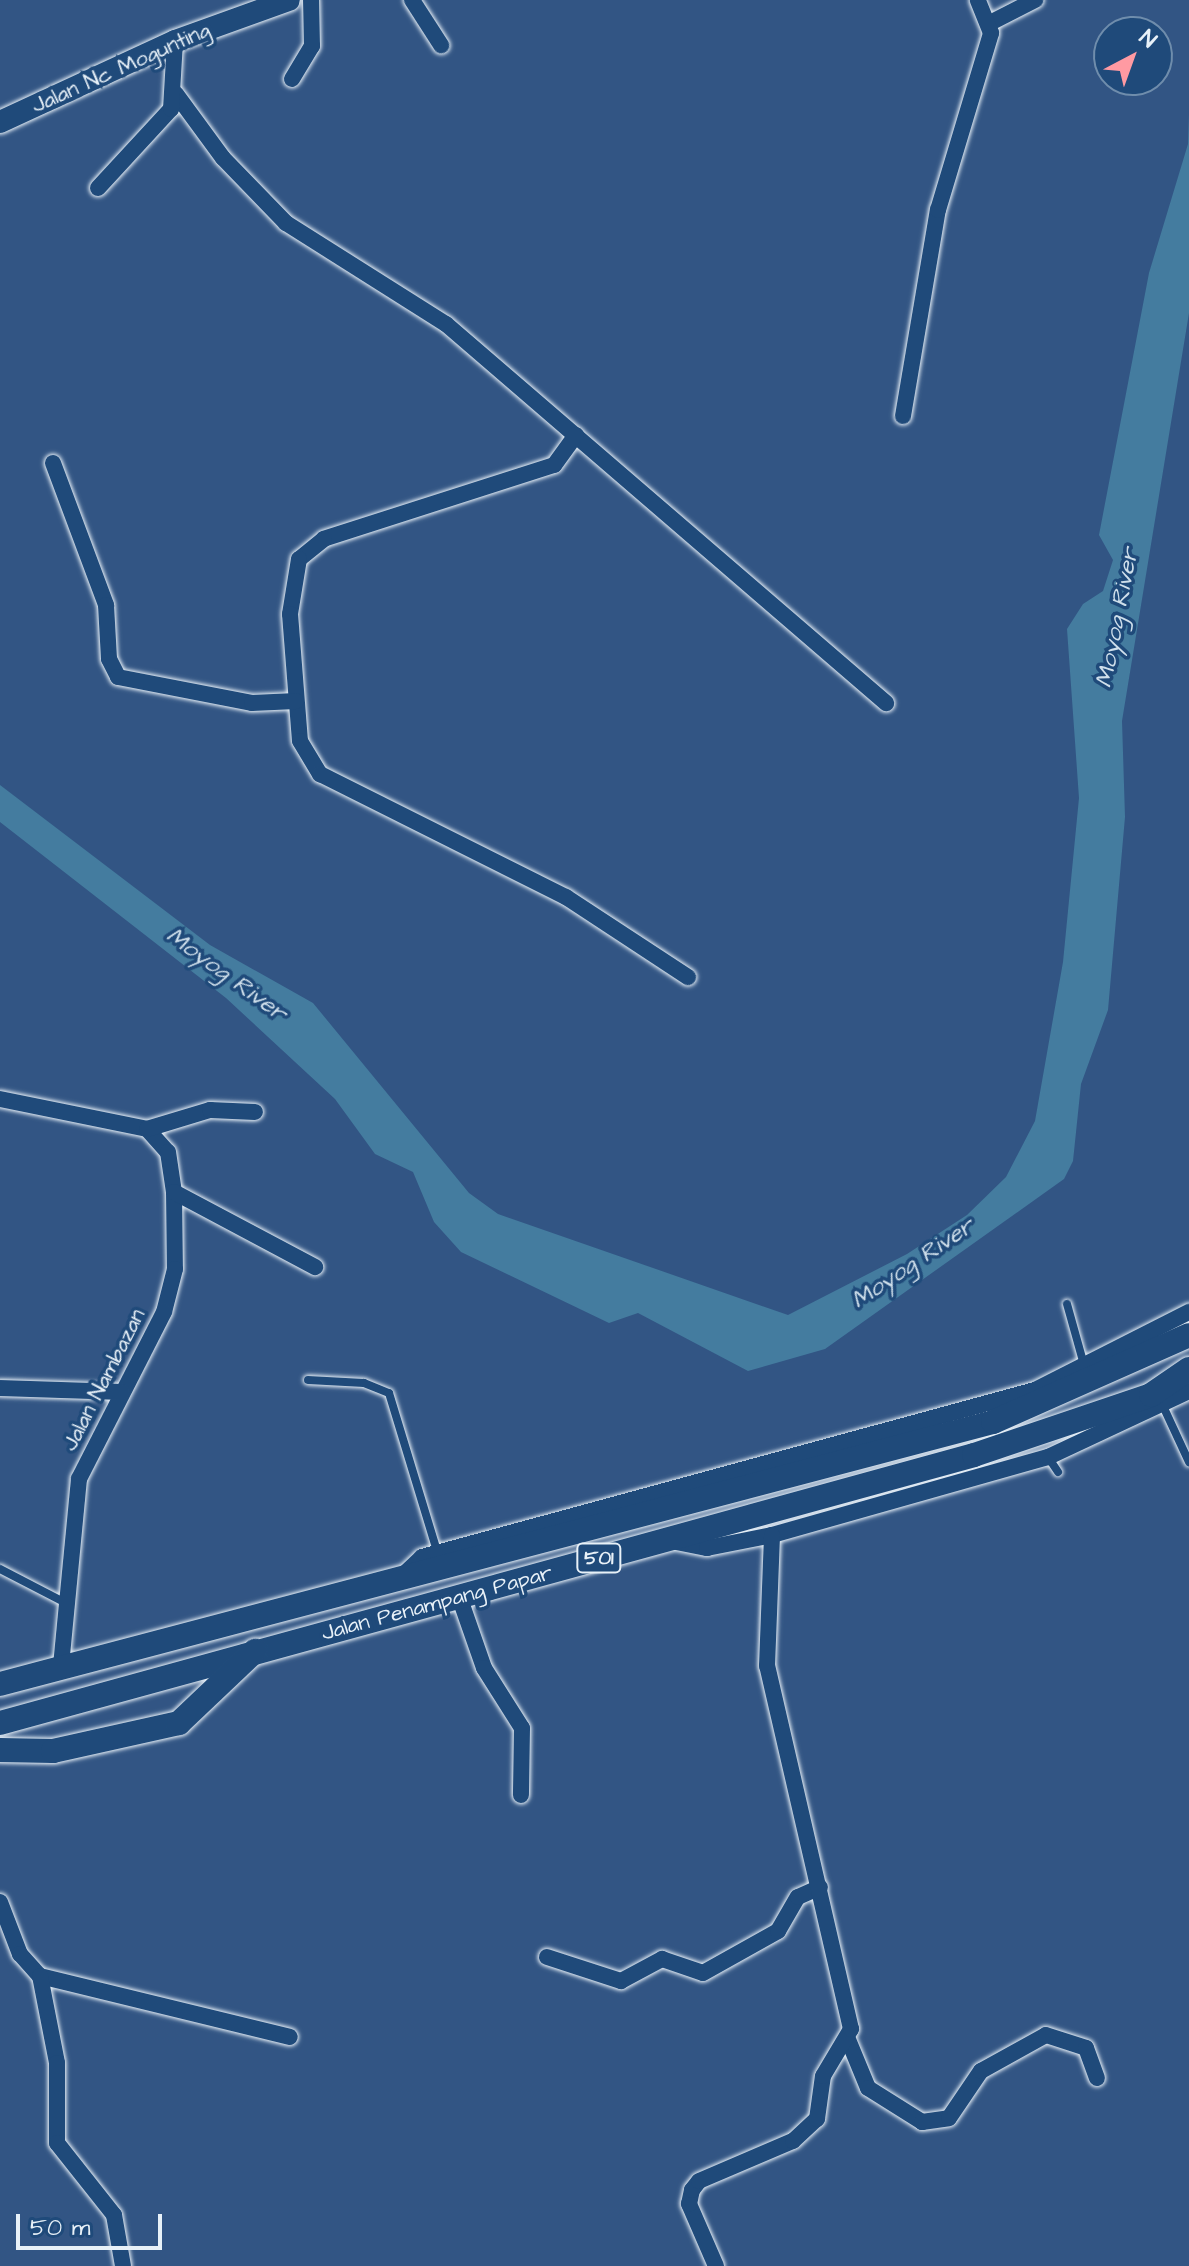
<!DOCTYPE html>
<style>
body{margin:0}
#map{position:relative;width:1189px;height:2266px;overflow:hidden;background:#325584;font-family:"Architects Daughter",sans-serif}
div>[style]{position:absolute}
.water>*{inset:0;background:#447c9f}
.roads{filter:drop-shadow(0 0 2px #e8f1f8) drop-shadow(0 0 2px #e8f1f8)}
.lane>*{height:8px;margin:-4px;padding:0 4px;transform-origin:4px;border-radius:4px;background:#1f4a7a}
.street>*{height:16px;margin:-8px;padding:0 8px;transform-origin:8px;border-radius:8px;background:#1f4a7a}
.secondary>*{height:22px;margin:-11px;padding:0 11px;transform-origin:11px;border-radius:11px;background:#1f4a7a}
.primary>*{height:24px;margin:-12px;padding:0 12px;transform-origin:12px;border-radius:12px;background:#1f4a7a}
span{translate:-50% -50%;white-space:nowrap;text-align:center;line-height:1.15;-webkit-text-stroke:7px #1f4a7a;paint-order:stroke}
.shield-label span{padding:2px 6px;background:#1f4a7a;border:2px solid;border-radius:6px;-webkit-text-stroke-width:0}
.shield-label{font-size:20px;color:#e8f1f8;font-weight:700}
.street-label{font-size:22px;color:#e8f1f8}
.water-label{font-size:24px;color:#cfdfeb;font-style:italic}
.north{position:absolute;left:1093px;top:16px;width:80px;height:80px;box-sizing:border-box;background:#1f4a7a;border:2px solid #6f8dac;border-radius:50%;rotate:41deg;font-size:22px;font-weight:700;line-height:32px;text-align:center;color:#e8f1f8}
.north::after{content:'';display:block;margin:auto;width:28px;height:36px;background:#ff9aa2;clip-path:polygon(50% 0,100% 100%,50% 72%,0 100%)}
.scale{position:absolute;left:16px;top:2214px;width:146px;height:36px;box-sizing:border-box;border:4px solid #e8f1f8;border-top:0;padding-left:10px;font-size:24px;line-height:28px;white-space:nowrap;color:#e8f1f8;-webkit-text-stroke:6px #1f4a7a;paint-order:stroke}
</style>
<div id="map">
<div class="water">
<div style="clip-path:polygon(1189px 114px,1189px 313px,1122px 721px,1125px 817px,1108px 1010px,1081px 1084px,1073px 1161px,1064px 1179px,825px 1349px,748px 1371px,638px 1313px,609px 1323px,461px 1252px,434px 1222px,413px 1172px,375px 1154px,335px 1099px,226px 998px,0 822px,0 785px,210px 945px,313px 1003px,469px 1193px,498px 1214px,788px 1315px,907px 1254px,967px 1215px,1006px 1177px,1035px 1121px,1063px 962px,1079px 798px,1067px 629px,1083px 604px,1103px 591px,1113px 560px,1099px 535px,1149px 273px,1188px 144px)"></div>
</div>
<div class="roads">
<div class="lane">
<div style="left:1067px;top:1304px;width:63px;rotate:74.4deg"></div>
<div style="left:308px;top:1380px;width:56px;rotate:3.1deg"></div>
<div style="left:364px;top:1383px;width:27px;rotate:22deg"></div>
<div style="left:389px;top:1393px;width:168px;rotate:73.1deg"></div>
<div style="left:1163px;top:1406px;width:62px;rotate:65.1deg"></div>
<div style="left:1048px;top:1457px;width:18px;rotate:56deg"></div>
<div style="left:0;top:1569px;width:70px;rotate:27.3deg"></div>
</div>
<div class="street">
<div style="left:412px;top:0;width:54px;rotate:57.2deg"></div>
<div style="left:990px;top:23px;width:51px;rotate:-27.1deg"></div>
<div style="left:292px;top:79px;width:39px;rotate:-59deg"></div>
<div style="left:312px;top:46px;width:46px;rotate:-91.2deg"></div>
<div style="left:176px;top:94px;width:79px;rotate:53.7deg"></div>
<div style="left:223px;top:158px;width:91px;rotate:45.9deg"></div>
<div style="left:286px;top:223px;width:189px;rotate:32.3deg"></div>
<div style="left:446px;top:324px;width:581px;rotate:40.74deg"></div>
<div style="left:98px;top:188px;width:108px;rotate:-47.3deg"></div>
<div style="left:171px;top:109px;width:68px;rotate:-86.6deg"></div>
<div style="left:903px;top:416px;width:209px;rotate:-80.4deg"></div>
<div style="left:938px;top:210px;width:185px;rotate:-73.3deg"></div>
<div style="left:991px;top:33px;width:35px;rotate:-112deg"></div>
<div style="left:576px;top:435px;width:37px;rotate:126deg"></div>
<div style="left:554px;top:465px;width:242px;rotate:162.2deg"></div>
<div style="left:324px;top:539px;width:32px;rotate:141deg"></div>
<div style="left:299px;top:559px;width:56px;rotate:99.3deg"></div>
<div style="left:290px;top:614px;width:127px;rotate:85.5deg"></div>
<div style="left:300px;top:741px;width:39px;rotate:59deg"></div>
<div style="left:320px;top:774px;width:275px;rotate:26.6deg"></div>
<div style="left:566px;top:897px;width:146px;rotate:33.3deg"></div>
<div style="left:53px;top:463px;width:152px;rotate:69.5deg"></div>
<div style="left:106px;top:605px;width:54px;rotate:86.8deg"></div>
<div style="left:109px;top:659px;width:20px;rotate:63deg"></div>
<div style="left:118px;top:677px;width:136px;rotate:11deg"></div>
<div style="left:252px;top:703px;width:44px;rotate:-2.6deg"></div>
<div style="left:0;top:1099px;width:150px;rotate:11.5deg"></div>
<div style="left:147px;top:1129px;width:31px;rotate:48deg"></div>
<div style="left:168px;top:1152px;width:40px;rotate:81.5deg"></div>
<div style="left:174px;top:1192px;width:77px;rotate:89.3deg"></div>
<div style="left:175px;top:1269px;width:44px;rotate:104.3deg"></div>
<div style="left:164px;top:1312px;width:187px;rotate:117deg"></div>
<div style="left:79px;top:1479px;width:188px;rotate:95.5deg"></div>
<div style="left:147px;top:1129px;width:66px;rotate:-16.8deg"></div>
<div style="left:210px;top:1110px;width:45px;rotate:2.5deg"></div>
<div style="left:174px;top:1192px;width:160px;rotate:28deg"></div>
<div style="left:0;top:1388px;width:122px;rotate:1.9deg"></div>
<div style="left:671px;top:1541px;width:37px;rotate:11deg"></div>
<div style="left:707px;top:1548px;width:66px;rotate:-11.3deg"></div>
<div style="left:772px;top:1535px;width:287px;rotate:-15.8deg"></div>
<div style="left:1048px;top:1457px;width:156px;rotate:-25.1deg"></div>
<div style="left:404px;top:1574px;width:25px;rotate:-43deg"></div>
<div style="left:422px;top:1557px;width:635px;rotate:-15.24deg"></div>
<div style="left:1035px;top:1390px;width:173px;rotate:-26.9deg"></div>
<div style="left:460px;top:1599px;width:73px;rotate:70.8deg"></div>
<div style="left:484px;top:1668px;width:71px;rotate:57.7deg"></div>
<div style="left:522px;top:1728px;width:67px;rotate:90.9deg"></div>
<div style="left:0;top:1902px;width:56px;rotate:69deg"></div>
<div style="left:20px;top:1954px;width:30px;rotate:48deg"></div>
<div style="left:40px;top:1976px;width:257px;rotate:13.7deg"></div>
<div style="left:547px;top:1957px;width:78px;rotate:18deg"></div>
<div style="left:621px;top:1981px;width:47px;rotate:-28.2deg"></div>
<div style="left:662px;top:1959px;width:43px;rotate:18.9deg"></div>
<div style="left:703px;top:1973px;width:86px;rotate:-29.2deg"></div>
<div style="left:778px;top:1931px;width:39px;rotate:-60deg"></div>
<div style="left:798px;top:1897px;width:24px;rotate:-24deg"></div>
<div style="left:40px;top:1976px;width:89px;rotate:78.9deg"></div>
<div style="left:57px;top:2063px;width:80px;rotate:90deg"></div>
<div style="left:57px;top:2143px;width:92px;rotate:51.6deg"></div>
<div style="left:114px;top:2215px;width:52px;rotate:80deg"></div>
<div style="left:847px;top:2037px;width:55px;rotate:67.6deg"></div>
<div style="left:868px;top:2088px;width:64px;rotate:32.2deg"></div>
<div style="left:922px;top:2122px;width:27px;rotate:-8deg"></div>
<div style="left:949px;top:2118px;width:57px;rotate:-55.8deg"></div>
<div style="left:981px;top:2071px;width:74px;rotate:-29deg"></div>
<div style="left:1046px;top:2035px;width:42px;rotate:18deg"></div>
<div style="left:1086px;top:2048px;width:32px;rotate:70deg"></div>
<div style="left:716px;top:2266px;width:68px;rotate:-113.5deg"></div>
<div style="left:689px;top:2204px;width:14px;rotate:-78deg"></div>
<div style="left:692px;top:2190px;width:11px;rotate:-52deg"></div>
<div style="left:699px;top:2181px;width:102px;rotate:-23.1deg"></div>
<div style="left:793px;top:2141px;width:33px;rotate:-43deg"></div>
<div style="left:817px;top:2119px;width:43px;rotate:-82.1deg"></div>
<div style="left:823px;top:2076px;width:55px;rotate:-59.2deg"></div>
<div style="left:851px;top:2029px;width:373px;rotate:-103deg"></div>
<div style="left:767px;top:1666px;width:131px;rotate:-87.8deg"></div>
</div>
<div class="secondary">
<div style="left:0;top:122px;width:193px;rotate:-24.8deg"></div>
<div style="left:175px;top:41px;width:121px;rotate:-19.8deg"></div>
</div>
<div class="primary">
<div style="left:0;top:1684px;width:1027px;rotate:-14.78deg"></div>
<div style="left:993px;top:1422px;width:214px;rotate:-23.9deg"></div>
<div style="left:0;top:1723px;width:1010px;rotate:-15.38deg"></div>
<div style="left:974px;top:1455px;width:187px;rotate:-18.7deg"></div>
<div style="left:1151px;top:1395px;width:46px;rotate:-34.4deg"></div>
<div style="left:0;top:1750px;width:53px;rotate:1.1deg"></div>
<div style="left:53px;top:1751px;width:129px;rotate:-12.5deg"></div>
<div style="left:179px;top:1723px;width:105px;rotate:-43.5deg"></div>
</div>
</div>
<div class="shield-label">
<span style="left:599px;top:1558px">501</span>
</div>
<div class="street-label">
<span style="left:121px;top:68px;rotate:-24deg">Jalan Nc Mogunting</span>
<span style="left:104px;top:1380px;rotate:-63deg">Jalan Nambazan</span>
<span style="left:437px;top:1603px;rotate:-15deg">Jalan Penampang Papar</span>
</div>
<div class="water-label">
<span style="left:1118px;top:618px;rotate:-79deg">Moyog River</span>
<span style="left:226px;top:975px;rotate:36deg">Moyog River</span>
<span style="left:913px;top:1264px;rotate:-34deg">Moyog River</span>
</div>
<div class="north">N</div>
<div class="scale">50 m</div>
</div>
